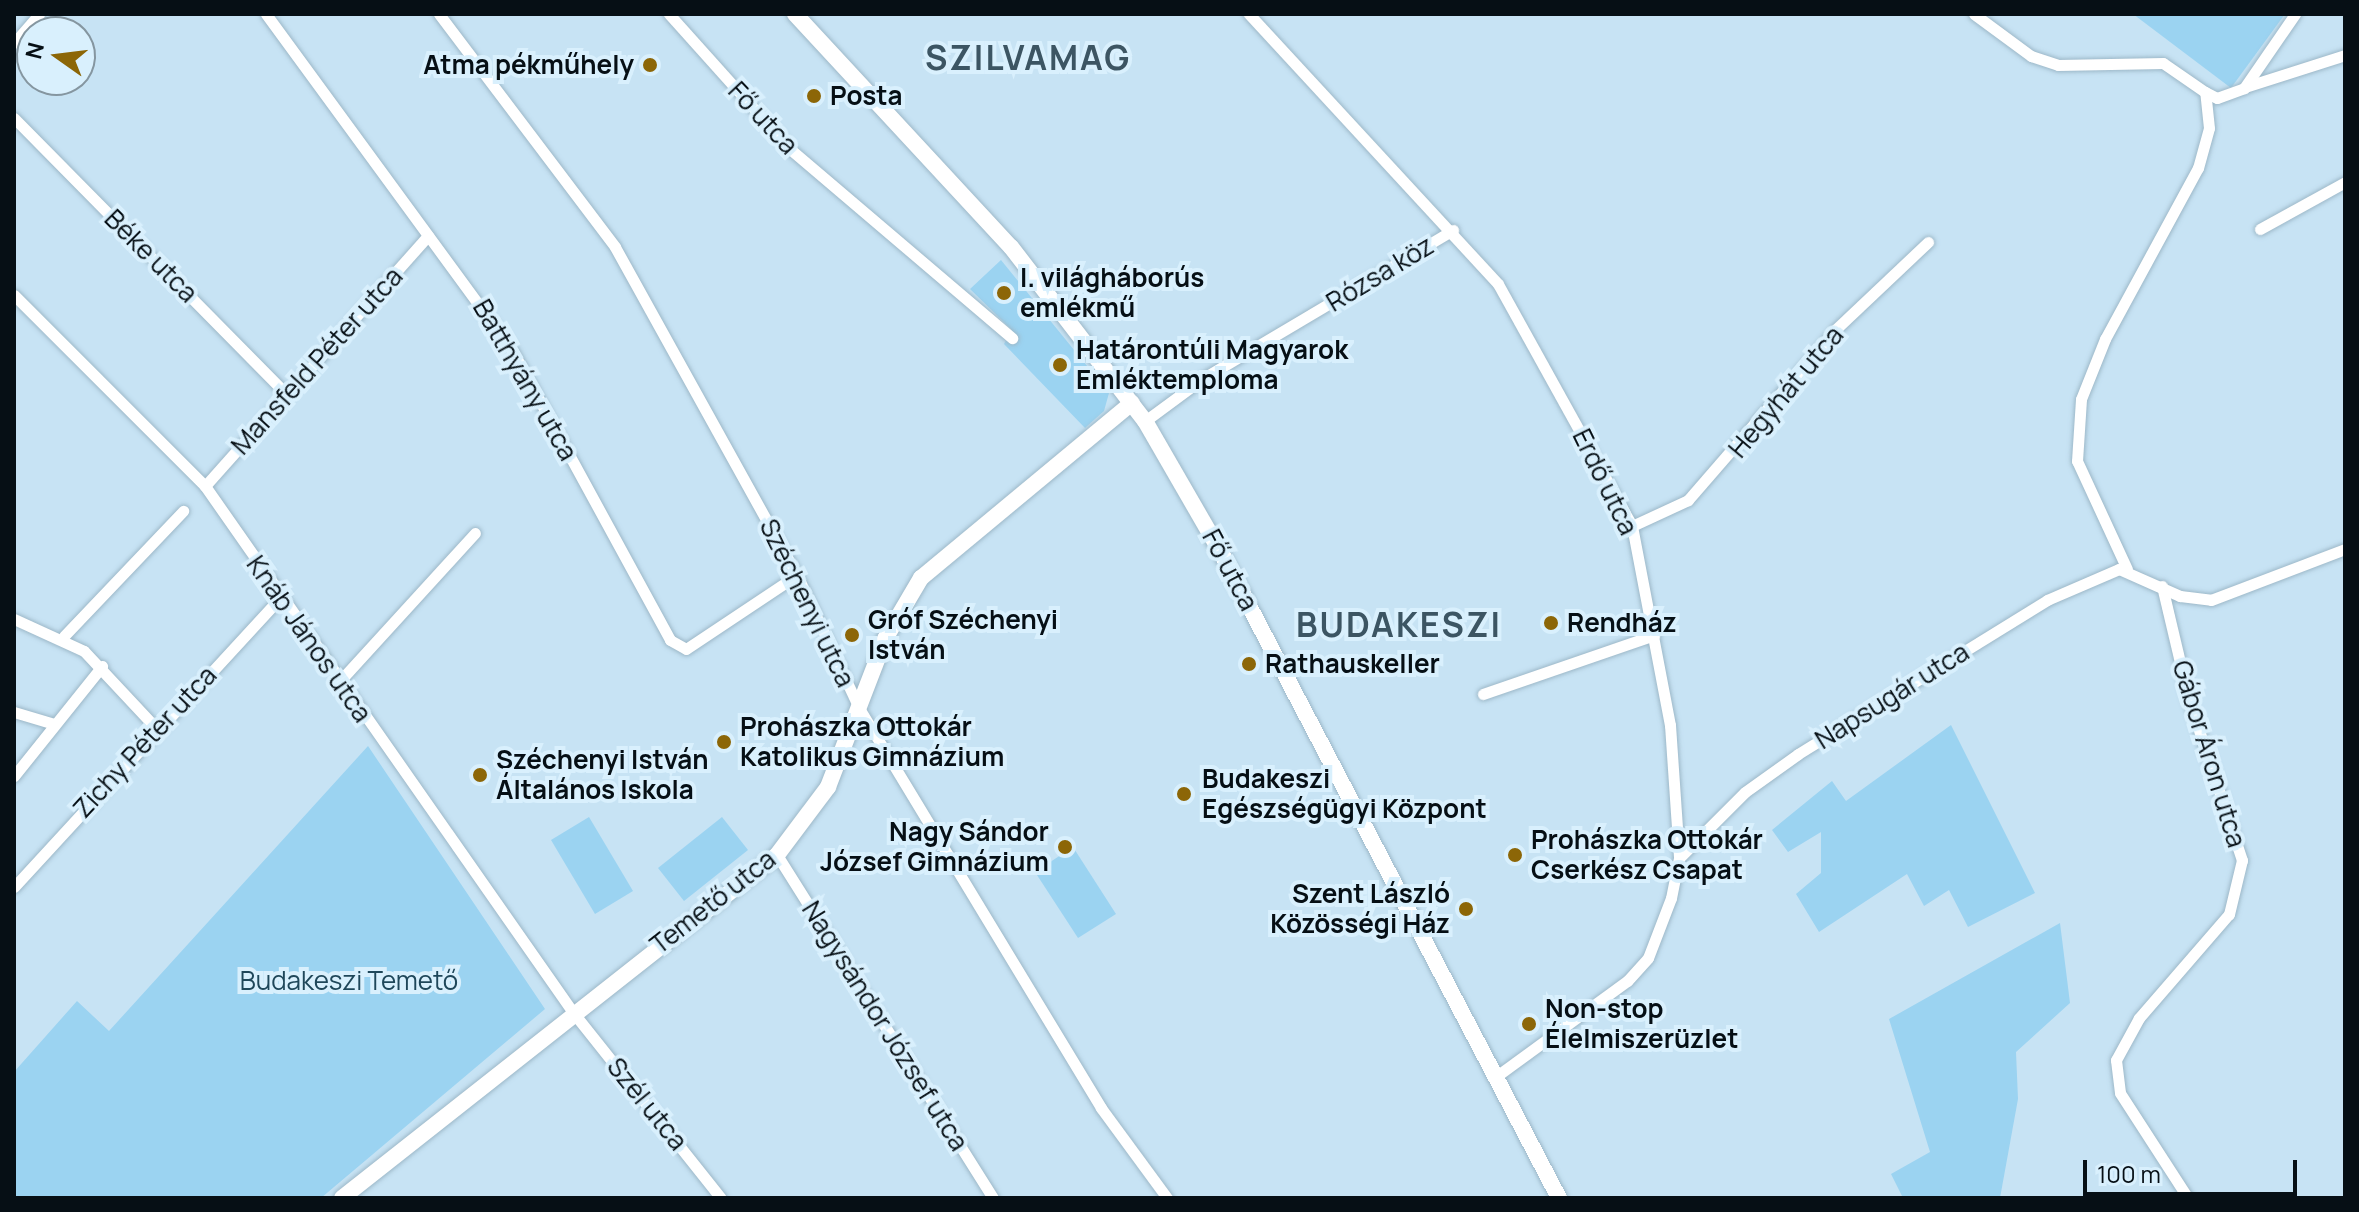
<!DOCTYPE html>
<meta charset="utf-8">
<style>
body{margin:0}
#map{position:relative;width:2359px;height:1212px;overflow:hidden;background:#c7e3f4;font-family:Manrope,sans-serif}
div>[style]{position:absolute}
.green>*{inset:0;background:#9bd3f1}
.roads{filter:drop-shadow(0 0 2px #9db8c8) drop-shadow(0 0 2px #9db8c8)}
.street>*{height:11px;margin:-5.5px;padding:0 5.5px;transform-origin:5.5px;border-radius:5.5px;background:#fff}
.secondary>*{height:16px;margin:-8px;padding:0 8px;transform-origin:8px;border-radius:8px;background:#fff}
.dots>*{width:22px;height:22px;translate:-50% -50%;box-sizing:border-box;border:4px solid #d9f0fd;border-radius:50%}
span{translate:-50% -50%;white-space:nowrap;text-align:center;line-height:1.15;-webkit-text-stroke:8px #d9f0fd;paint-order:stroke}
.poi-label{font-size:26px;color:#060f15;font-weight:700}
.right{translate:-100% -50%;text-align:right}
.left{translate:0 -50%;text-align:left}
.street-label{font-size:26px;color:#060f15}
.park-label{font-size:26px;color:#1f475a}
.district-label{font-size:34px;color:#3c5563;font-weight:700;letter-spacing:2px}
.frame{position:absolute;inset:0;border:16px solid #060f15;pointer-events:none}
.north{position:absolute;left:16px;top:16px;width:80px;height:80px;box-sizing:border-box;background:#d9f0fd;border:2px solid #8596a0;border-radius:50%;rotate:284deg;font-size:22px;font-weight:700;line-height:32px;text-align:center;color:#060f15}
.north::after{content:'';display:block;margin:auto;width:28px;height:36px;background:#8c6607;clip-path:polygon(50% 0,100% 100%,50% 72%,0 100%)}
.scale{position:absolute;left:2083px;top:1160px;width:214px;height:36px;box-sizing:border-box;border:4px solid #060f15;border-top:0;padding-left:10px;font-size:24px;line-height:28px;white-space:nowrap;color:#060f15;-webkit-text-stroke:6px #d9f0fd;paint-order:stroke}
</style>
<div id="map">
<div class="green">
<div style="clip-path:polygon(2133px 14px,2285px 14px,2231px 88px)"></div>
<div style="clip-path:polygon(1001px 260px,1109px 393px,1104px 411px,1085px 428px,1004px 344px,1012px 330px,970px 289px)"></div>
<div style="clip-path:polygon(1951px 725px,2035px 893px,1968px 927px,1949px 890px,1924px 906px,1907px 874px,1819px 932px,1796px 894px,1821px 873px,1821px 832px,1788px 852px,1772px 830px,1832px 781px,1846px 801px)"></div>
<div style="clip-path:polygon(368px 746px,545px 1009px,321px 1198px,14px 1198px,14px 1072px,77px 1001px,109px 1031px)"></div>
<div style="clip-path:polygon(589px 817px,633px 891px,595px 914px,551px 840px)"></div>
<div style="clip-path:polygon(722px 817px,748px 850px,684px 901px,658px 868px)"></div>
<div style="clip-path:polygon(1073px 847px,1116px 914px,1078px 938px,1035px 872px)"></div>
<div style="clip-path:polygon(2060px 923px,2070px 1003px,2016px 1052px,2018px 1099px,2000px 1198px,1903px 1198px,1891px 1174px,1930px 1152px,1889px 1019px)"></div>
</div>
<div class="roads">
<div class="street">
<div style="left:266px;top:14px;width:416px;rotate:53.8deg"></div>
<div style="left:512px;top:350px;width:330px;rotate:61.4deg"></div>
<div style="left:670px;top:640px;width:18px;rotate:29deg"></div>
<div style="left:686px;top:649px;width:133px;rotate:-33.7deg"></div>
<div style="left:439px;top:14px;width:292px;rotate:52.9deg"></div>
<div style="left:615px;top:247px;width:375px;rotate:61deg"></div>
<div style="left:797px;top:575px;width:147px;rotate:65deg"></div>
<div style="left:859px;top:708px;width:468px;rotate:58.8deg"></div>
<div style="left:1101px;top:1108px;width:112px;rotate:53.7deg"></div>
<div style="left:669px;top:14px;width:181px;rotate:48.1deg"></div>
<div style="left:790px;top:149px;width:292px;rotate:40.4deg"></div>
<div style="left:1249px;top:14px;width:367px;rotate:47.3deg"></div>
<div style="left:1498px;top:284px;width:277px;rotate:61deg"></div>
<div style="left:1632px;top:526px;width:203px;rotate:79.2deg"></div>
<div style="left:1670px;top:725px;width:133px;rotate:86.1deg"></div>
<div style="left:1679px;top:858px;width:41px;rotate:101.3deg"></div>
<div style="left:1671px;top:898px;width:64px;rotate:111deg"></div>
<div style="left:1648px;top:958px;width:31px;rotate:132deg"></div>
<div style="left:1627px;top:981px;width:165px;rotate:143.9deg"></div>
<div style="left:1974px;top:14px;width:71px;rotate:36.4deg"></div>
<div style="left:2031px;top:56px;width:28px;rotate:18deg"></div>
<div style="left:2058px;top:65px;width:105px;rotate:-1.1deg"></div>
<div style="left:2163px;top:63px;width:51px;rotate:34.6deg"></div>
<div style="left:14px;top:43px;width:38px;rotate:-49deg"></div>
<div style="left:2248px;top:86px;width:102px;rotate:-17.7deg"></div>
<div style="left:14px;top:118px;width:389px;rotate:45.4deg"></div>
<div style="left:2260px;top:229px;width:97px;rotate:-28.9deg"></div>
<div style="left:14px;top:295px;width:270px;rotate:45deg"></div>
<div style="left:205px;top:486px;width:641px;rotate:55.04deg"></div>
<div style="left:572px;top:1011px;width:239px;rotate:51.5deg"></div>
<div style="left:1145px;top:421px;width:71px;rotate:-36.4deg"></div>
<div style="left:1202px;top:379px;width:292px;rotate:-30.7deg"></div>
<div style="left:205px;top:486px;width:335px;rotate:-48.3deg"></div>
<div style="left:1632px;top:526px;width:62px;rotate:-24.9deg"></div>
<div style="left:1688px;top:500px;width:225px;rotate:-49.1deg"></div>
<div style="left:1835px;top:330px;width:128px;rotate:-43.4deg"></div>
<div style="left:2127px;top:569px;width:119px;rotate:-114.8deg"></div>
<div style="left:2077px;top:461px;width:62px;rotate:-86.3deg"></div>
<div style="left:2081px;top:399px;width:65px;rotate:-68.2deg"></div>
<div style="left:2105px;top:339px;width:195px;rotate:-61.5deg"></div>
<div style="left:2198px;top:168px;width:41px;rotate:-74.6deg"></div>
<div style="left:2209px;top:128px;width:36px;rotate:-96deg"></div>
<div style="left:2205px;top:92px;width:13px;rotate:27deg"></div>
<div style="left:2217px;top:98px;width:29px;rotate:-20deg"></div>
<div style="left:2244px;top:88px;width:90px;rotate:-55.4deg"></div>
<div style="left:2162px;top:586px;width:117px;rotate:76.7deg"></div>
<div style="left:2189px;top:700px;width:169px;rotate:71.7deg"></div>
<div style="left:2242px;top:860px;width:56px;rotate:103.5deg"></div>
<div style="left:2229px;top:914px;width:138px;rotate:130.9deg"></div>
<div style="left:2139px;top:1018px;width:48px;rotate:118.7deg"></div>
<div style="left:2116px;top:1060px;width:33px;rotate:83deg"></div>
<div style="left:2120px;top:1093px;width:125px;rotate:57.1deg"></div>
<div style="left:14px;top:619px;width:77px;rotate:24.6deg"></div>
<div style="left:84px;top:651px;width:104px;rotate:46.9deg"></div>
<div style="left:64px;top:636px;width:173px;rotate:-46.4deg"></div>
<div style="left:338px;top:683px;width:203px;rotate:-47.6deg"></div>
<div style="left:1483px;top:694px;width:181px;rotate:-19deg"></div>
<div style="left:14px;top:712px;width:42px;rotate:16.7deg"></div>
<div style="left:14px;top:776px;width:141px;rotate:-51.3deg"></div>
<div style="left:777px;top:855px;width:405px;rotate:57.8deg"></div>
<div style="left:1679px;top:858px;width:93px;rotate:-45deg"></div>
<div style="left:1745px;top:792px;width:65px;rotate:-35.6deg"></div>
<div style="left:1798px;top:754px;width:293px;rotate:-31.7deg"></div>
<div style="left:2047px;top:600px;width:78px;rotate:-23.3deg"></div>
<div style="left:2119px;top:569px;width:67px;rotate:23.9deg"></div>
<div style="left:2180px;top:596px;width:31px;rotate:7deg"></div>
<div style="left:2211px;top:600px;width:143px;rotate:-20.8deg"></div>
<div style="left:14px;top:887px;width:391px;rotate:-47.4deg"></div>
</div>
<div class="secondary">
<div style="left:795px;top:14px;width:318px;rotate:47.2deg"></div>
<div style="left:1011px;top:247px;width:220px;rotate:52.4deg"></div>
<div style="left:1145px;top:421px;width:158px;rotate:60deg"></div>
<div style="left:1224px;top:558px;width:722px;rotate:62.37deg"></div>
<div style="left:342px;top:1198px;width:554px;rotate:-38.26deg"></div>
<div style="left:777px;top:855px;width:85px;rotate:-53.1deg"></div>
<div style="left:828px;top:787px;width:159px;rotate:-68.9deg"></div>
<div style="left:885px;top:639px;width:71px;rotate:-59.5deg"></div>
<div style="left:921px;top:578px;width:274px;rotate:-39.7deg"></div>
</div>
</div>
<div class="dots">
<div style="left:650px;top:65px;background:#8c6607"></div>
<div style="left:814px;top:96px;background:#8c6607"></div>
<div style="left:1004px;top:293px;background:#8c6607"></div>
<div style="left:1060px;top:365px;background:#8c6607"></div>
<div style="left:1551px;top:623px;background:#8c6607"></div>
<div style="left:852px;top:635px;background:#8c6607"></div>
<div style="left:1249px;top:664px;background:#8c6607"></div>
<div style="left:724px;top:742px;background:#8c6607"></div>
<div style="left:480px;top:775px;background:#8c6607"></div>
<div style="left:1184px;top:794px;background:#8c6607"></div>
<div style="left:1065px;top:847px;background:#8c6607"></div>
<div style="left:1515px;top:855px;background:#8c6607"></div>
<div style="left:1466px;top:909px;background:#8c6607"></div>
<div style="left:1529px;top:1024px;background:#8c6607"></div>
</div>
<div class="poi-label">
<span class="right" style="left:634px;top:65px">Atma pékműhely</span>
<span class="left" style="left:830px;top:96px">Posta</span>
<span class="left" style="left:1020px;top:293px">I. világháborús<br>emlékmű</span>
<span class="left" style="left:1076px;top:365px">Határontúli Magyarok<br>Emléktemploma</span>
<span class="left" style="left:868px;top:635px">Gróf Széchenyi<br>István</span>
<span class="left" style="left:1567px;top:623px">Rendház</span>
<span class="left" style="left:1265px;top:664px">Rathauskeller</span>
<span class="left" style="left:740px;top:742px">Prohászka Ottokár<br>Katolikus Gimnázium</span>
<span class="left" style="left:496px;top:775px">Széchenyi István<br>Általános Iskola</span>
<span class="left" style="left:1202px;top:794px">Budakeszi<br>Egészségügyi Központ</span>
<span class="right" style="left:1049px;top:847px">Nagy Sándor<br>József Gimnázium</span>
<span class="left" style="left:1531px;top:855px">Prohászka Ottokár<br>Cserkész Csapat</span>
<span class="right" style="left:1450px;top:909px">Szent László<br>Közösségi Ház</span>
<span class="left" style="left:1545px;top:1024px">Non-stop<br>Élelmiszerüzlet</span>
</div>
<div class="street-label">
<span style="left:763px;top:118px;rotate:47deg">Fő utca</span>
<span style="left:151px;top:256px;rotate:45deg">Béke utca</span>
<span style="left:1380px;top:274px;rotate:-31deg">Rózsa köz</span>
<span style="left:317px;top:361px;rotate:-48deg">Mansfeld Péter utca</span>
<span style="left:525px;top:380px;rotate:60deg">Batthyány utca</span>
<span style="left:1786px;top:392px;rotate:-50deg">Hegyhát utca</span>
<span style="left:1605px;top:482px;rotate:64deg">Erdő utca</span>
<span style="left:1230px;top:570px;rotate:62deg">Fő utca</span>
<span style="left:807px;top:603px;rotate:64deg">Széchenyi utca</span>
<span style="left:309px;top:639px;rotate:55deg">Knáb János utca</span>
<span style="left:1892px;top:696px;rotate:-32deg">Napsugár utca</span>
<span style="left:145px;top:742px;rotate:-47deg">Zichy Péter utca</span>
<span style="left:2209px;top:754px;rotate:73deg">Gábor Áron utca</span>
<span style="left:713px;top:902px;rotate:-38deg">Temető utca</span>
<span style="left:885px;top:1026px;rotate:58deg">Nagysándor József utca</span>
<span style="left:647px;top:1104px;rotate:51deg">Szél utca</span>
</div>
<div class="park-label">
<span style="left:349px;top:981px">Budakeszi Temető</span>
</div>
<div class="district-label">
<span style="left:1028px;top:58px">SZILVAMAG</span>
<span style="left:1399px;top:625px">BUDAKESZI</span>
</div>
<div class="frame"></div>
<div class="north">N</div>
<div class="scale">100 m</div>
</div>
